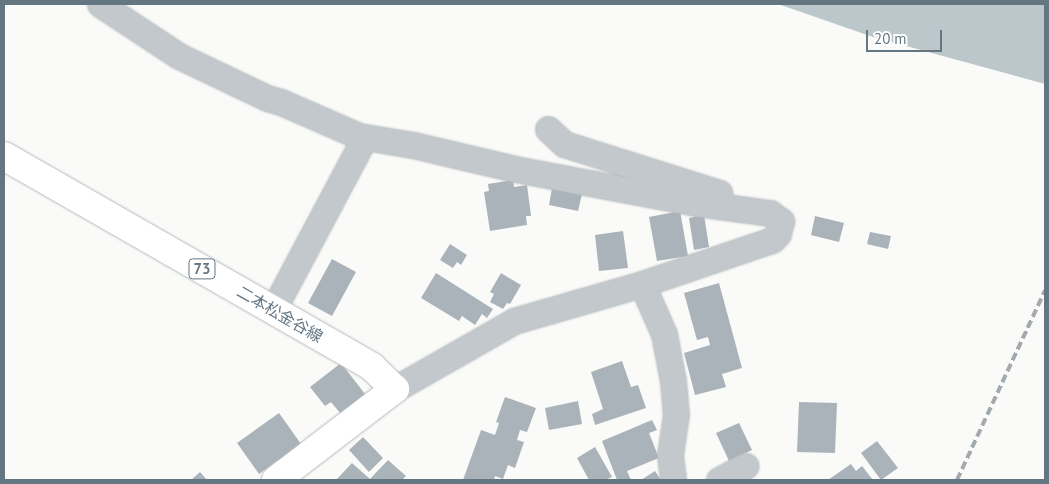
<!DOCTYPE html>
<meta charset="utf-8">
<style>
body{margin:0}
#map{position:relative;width:1049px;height:484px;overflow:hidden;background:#fafaf8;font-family:"PT Sans","Noto Sans JP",sans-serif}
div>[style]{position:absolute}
.water>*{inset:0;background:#bbc7cb}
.building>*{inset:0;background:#aab3b9}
.roads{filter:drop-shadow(0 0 1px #b5babe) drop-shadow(0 0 1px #b5babe)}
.minor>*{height:25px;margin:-12.5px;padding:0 12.5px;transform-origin:12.5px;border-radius:12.5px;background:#c3c8cc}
.major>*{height:28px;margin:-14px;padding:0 14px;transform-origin:14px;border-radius:14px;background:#fff}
.rail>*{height:4px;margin-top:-2px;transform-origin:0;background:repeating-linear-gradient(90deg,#a2aab0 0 8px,transparent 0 12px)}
span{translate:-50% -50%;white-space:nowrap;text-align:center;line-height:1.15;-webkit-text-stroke:5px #fff;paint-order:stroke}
.shield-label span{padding:1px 4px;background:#fff;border:1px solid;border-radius:4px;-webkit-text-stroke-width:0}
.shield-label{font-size:15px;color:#657683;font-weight:700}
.street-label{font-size:16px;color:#657683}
.frame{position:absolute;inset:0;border:5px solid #657683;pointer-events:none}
.scale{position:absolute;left:866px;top:30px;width:76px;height:22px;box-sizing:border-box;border:2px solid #657683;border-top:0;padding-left:6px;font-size:15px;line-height:18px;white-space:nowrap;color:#657683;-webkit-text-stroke:4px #fff;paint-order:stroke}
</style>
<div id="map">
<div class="water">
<div style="clip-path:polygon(778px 4px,1045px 4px,1045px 84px,873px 37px)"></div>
</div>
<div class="building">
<div style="clip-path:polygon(513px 180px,514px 187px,527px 185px,531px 216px,526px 216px,527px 225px,490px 231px,484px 192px,489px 191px,488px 184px)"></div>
<div style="clip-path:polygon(552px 188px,582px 194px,578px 211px,549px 205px)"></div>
<div style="clip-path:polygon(680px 211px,688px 256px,657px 261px,649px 217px)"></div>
<div style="clip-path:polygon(704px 215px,709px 247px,694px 250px,689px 218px)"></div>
<div style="clip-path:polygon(815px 216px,844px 223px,839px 242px,811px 235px)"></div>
<div style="clip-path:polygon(623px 231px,628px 268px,599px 271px,595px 235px)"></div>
<div style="clip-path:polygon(870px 232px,891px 236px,888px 249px,867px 244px)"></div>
<div style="clip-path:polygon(450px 244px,467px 255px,461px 265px,457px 262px,453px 268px,440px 260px)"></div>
<div style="clip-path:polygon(332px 259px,356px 272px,332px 316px,308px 303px)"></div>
<div style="clip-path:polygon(436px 273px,493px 309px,487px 318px,482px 314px,475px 325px,462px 316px,459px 321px,421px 298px)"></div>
<div style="clip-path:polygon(501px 273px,521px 285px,510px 304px,507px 303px,503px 309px,490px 302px,494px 294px,490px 292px)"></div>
<div style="clip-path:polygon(719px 283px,742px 368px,722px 374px,726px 387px,695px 395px,684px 353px,710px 345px,708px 337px,697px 340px,684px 293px)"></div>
<div style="clip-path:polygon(622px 361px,631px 387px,638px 385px,646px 408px,595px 425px,592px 414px,603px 409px,591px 372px)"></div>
<div style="clip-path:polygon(341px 363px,365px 394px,341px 414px,331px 402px,325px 406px,310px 387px)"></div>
<div style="clip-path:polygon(505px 397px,536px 408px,527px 432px,520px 430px,517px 440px,524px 442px,515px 468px,508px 465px,503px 479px,495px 476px,494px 480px,463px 480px,481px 430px,495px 435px,499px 423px,496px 422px)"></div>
<div style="clip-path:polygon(578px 401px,582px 424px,549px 430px,545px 408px)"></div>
<div style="clip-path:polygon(799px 402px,837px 403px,835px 453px,797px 452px)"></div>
<div style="clip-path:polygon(279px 413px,301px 444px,259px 474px,237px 443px)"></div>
<div style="clip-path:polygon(652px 420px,657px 430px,649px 433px,659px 458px,627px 471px,631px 480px,617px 480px,602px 441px)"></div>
<div style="clip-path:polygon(739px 423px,752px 450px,729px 461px,716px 433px)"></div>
<div style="clip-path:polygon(363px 437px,383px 458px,369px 472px,349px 450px)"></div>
<div style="clip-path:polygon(877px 441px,898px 468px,881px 480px,861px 453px)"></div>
<div style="clip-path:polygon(595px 447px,612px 477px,605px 480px,589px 480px,577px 458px)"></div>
<div style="clip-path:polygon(388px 460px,406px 476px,402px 480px,336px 480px,352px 463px,370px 479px)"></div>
<div style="clip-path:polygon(851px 464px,856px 471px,862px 466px,873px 480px,828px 480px)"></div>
<div style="clip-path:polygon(655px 471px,661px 480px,641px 480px)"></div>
<div style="clip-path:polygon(200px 472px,207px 480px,191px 480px)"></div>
</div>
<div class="roads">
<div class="minor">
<div style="left:100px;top:4px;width:95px;rotate:33.4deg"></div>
<div style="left:179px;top:56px;width:98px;rotate:25.5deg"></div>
<div style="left:267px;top:98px;width:15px;rotate:16deg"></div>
<div style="left:281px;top:102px;width:85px;rotate:23.6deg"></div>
<div style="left:359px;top:136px;width:55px;rotate:9.5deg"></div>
<div style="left:413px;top:145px;width:105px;rotate:13.2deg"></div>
<div style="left:515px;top:169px;width:184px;rotate:10.6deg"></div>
<div style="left:696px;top:203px;width:75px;rotate:7.7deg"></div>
<div style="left:770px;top:213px;width:14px;rotate:36deg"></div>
<div style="left:781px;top:221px;width:13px;rotate:103deg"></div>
<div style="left:778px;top:234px;width:8px;rotate:135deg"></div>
<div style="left:772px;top:240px;width:137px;rotate:161.3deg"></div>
<div style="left:642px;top:284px;width:133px;rotate:163.9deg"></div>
<div style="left:514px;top:321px;width:137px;rotate:150.3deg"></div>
<div style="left:548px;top:129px;width:22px;rotate:43deg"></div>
<div style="left:564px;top:144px;width:163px;rotate:17.5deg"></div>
<div style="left:642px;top:284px;width:55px;rotate:66.3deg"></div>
<div style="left:664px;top:334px;width:48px;rotate:79.2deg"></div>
<div style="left:673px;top:381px;width:33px;rotate:85deg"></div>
<div style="left:676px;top:414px;width:41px;rotate:98.3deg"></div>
<div style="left:670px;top:455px;width:25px;rotate:83deg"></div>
<div style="left:273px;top:310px;width:196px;rotate:-62deg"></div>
<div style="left:719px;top:480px;width:30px;rotate:-28deg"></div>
</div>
<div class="major">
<div style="left:4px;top:156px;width:424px;rotate:29.8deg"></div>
<div style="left:372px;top:367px;width:32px;rotate:44deg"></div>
<div style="left:395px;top:389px;width:150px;rotate:142.6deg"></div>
</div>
</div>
<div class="rail">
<div style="left:957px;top:480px;width:209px;rotate:-65.1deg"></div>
</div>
<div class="shield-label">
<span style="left:202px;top:269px">73</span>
</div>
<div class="street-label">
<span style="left:280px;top:314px;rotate:30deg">二本松金谷線</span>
</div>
<div class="frame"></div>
<div class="scale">20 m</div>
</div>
